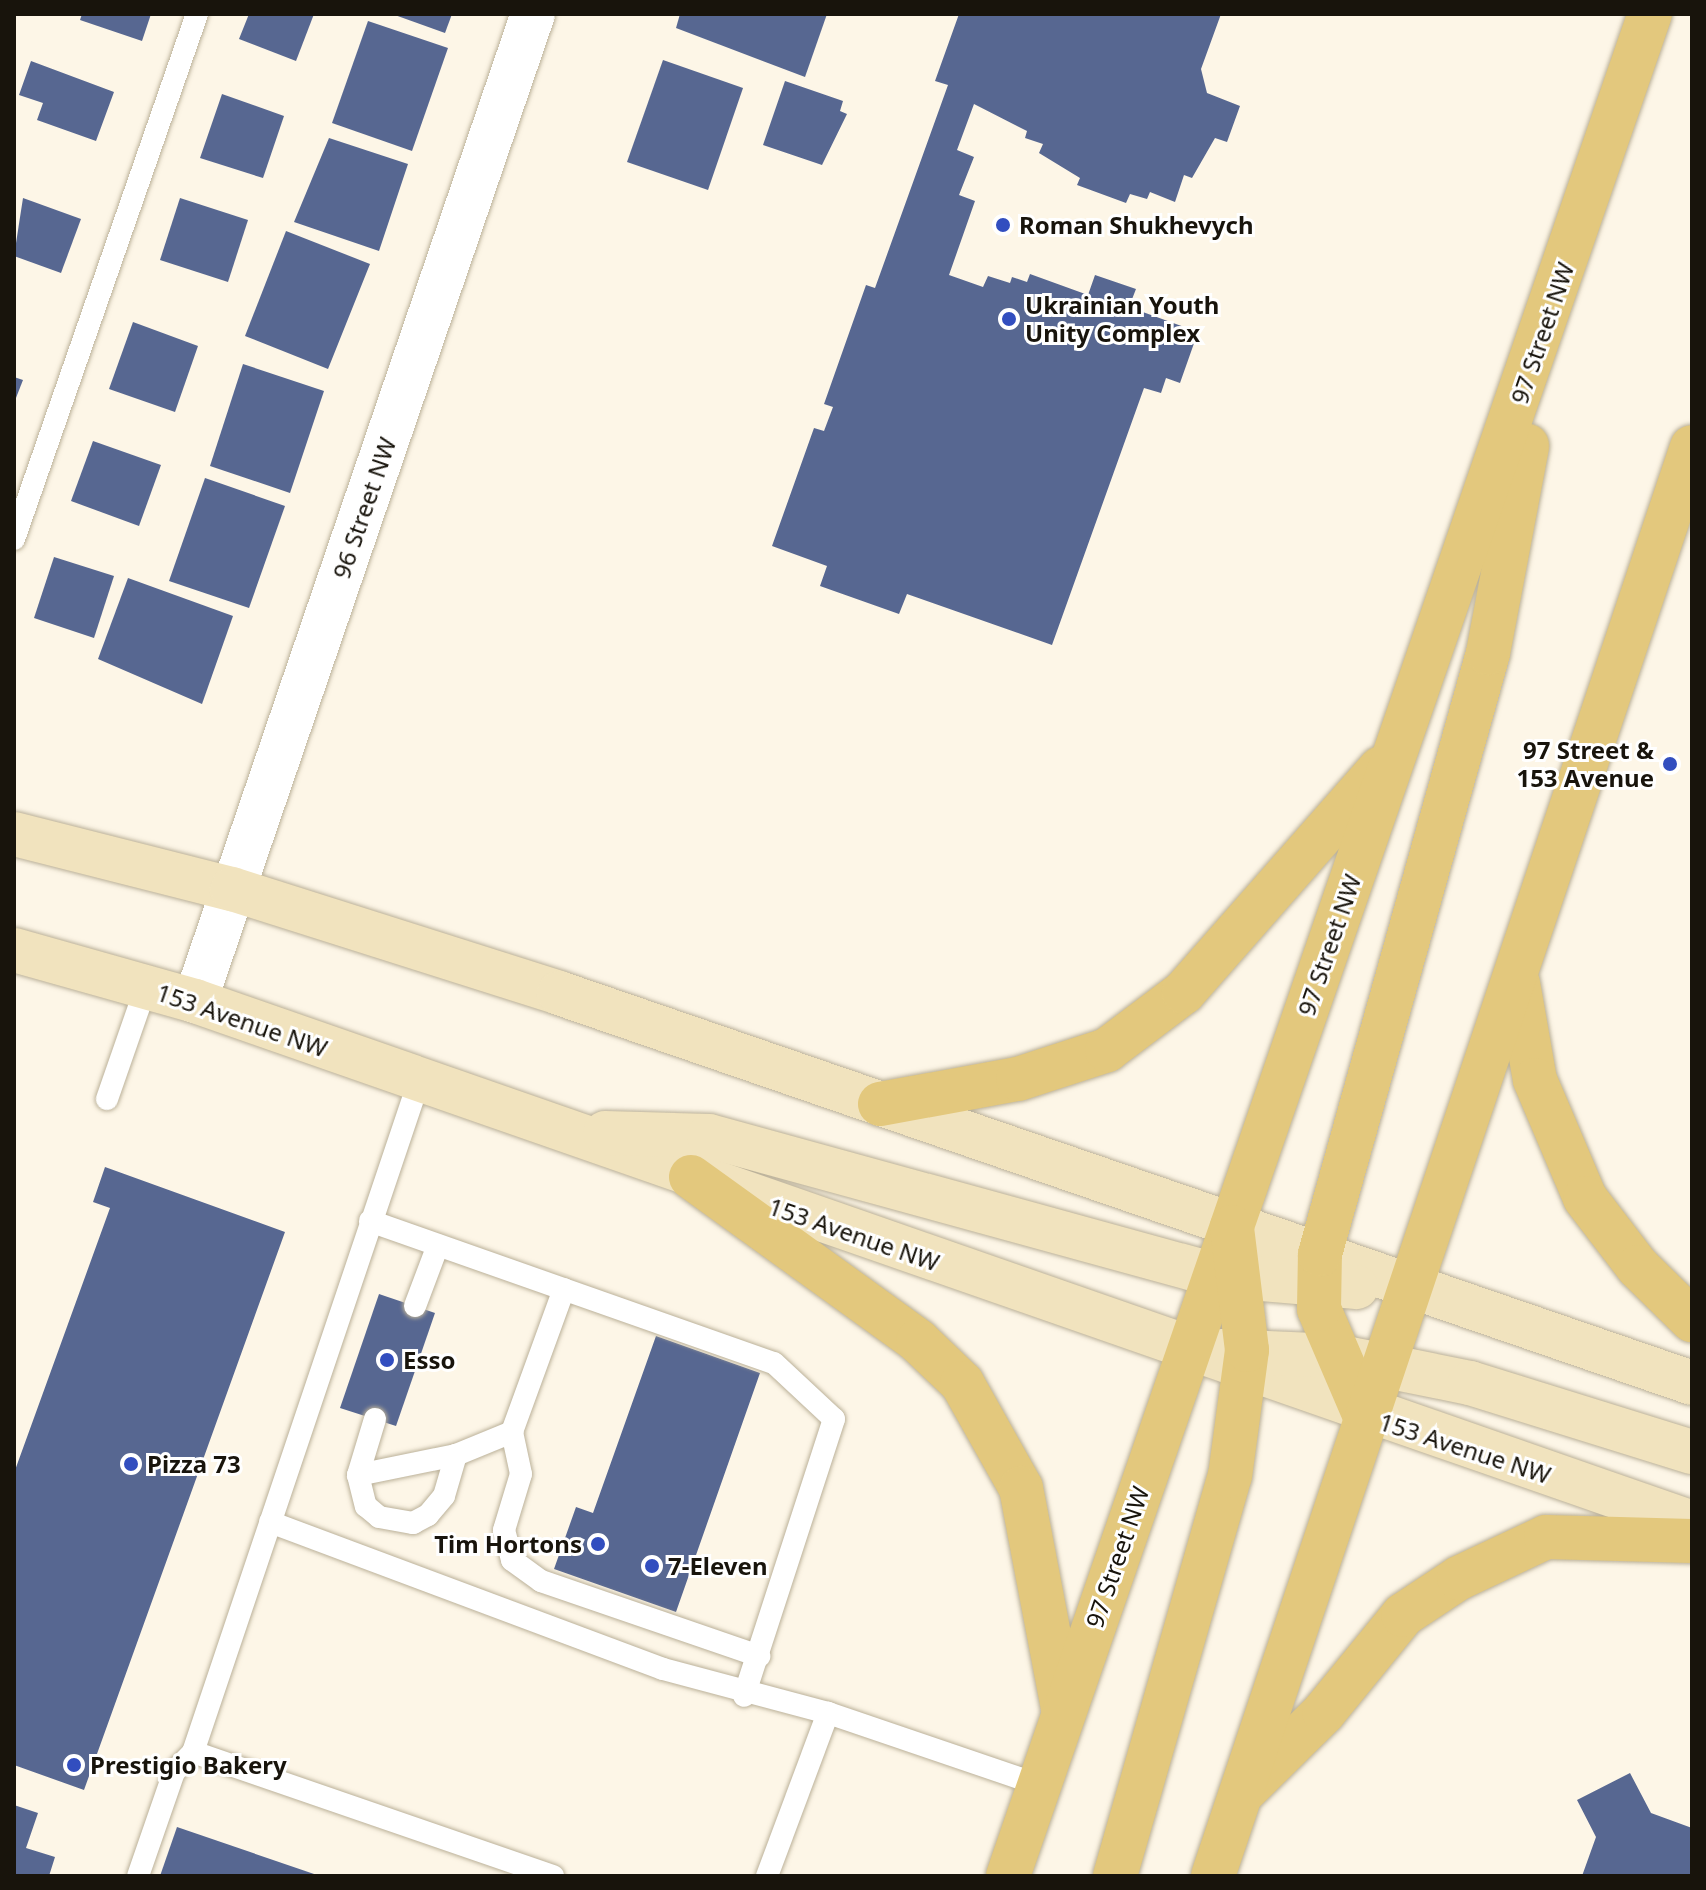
<!DOCTYPE html>
<style>
body{margin:0}
#map{position:relative;width:1706px;height:1890px;overflow:hidden;background:#fdf6e7;font-family:"Noto Sans",sans-serif}
div>[style]{position:absolute}
.building>*{inset:0;background:#576791}
.roads{filter:drop-shadow(0 0 2px #bbb199) drop-shadow(0 0 2px #bbb199)}
.lane>*{height:22px;margin:-11px;padding:0 11px;transform-origin:11px;border-radius:11px;background:#fff}
.street>*{height:44px;margin:-22px;padding:0 22px;transform-origin:22px;border-radius:22px;background:#fff}
.secondary>*{height:44px;margin:-22px;padding:0 22px;transform-origin:22px;border-radius:22px;background:#f1e3be}
.primary>*{height:44px;margin:-22px;padding:0 22px;transform-origin:22px;border-radius:22px;background:#e3c87d}
.dots>*{width:22px;height:22px;translate:-50% -50%;box-sizing:border-box;border:4px solid #fff;border-radius:50%}
span{translate:-50% -50%;white-space:nowrap;text-align:center;line-height:1.15;-webkit-text-stroke:6px #fff;paint-order:stroke}
.poi-label{font-size:24px;color:#18140c;font-weight:700}
.left{translate:0 -50%;text-align:left}
.right{translate:-100% -50%;text-align:right}
.street-label{font-size:24px;color:#18140c}
.frame{position:absolute;inset:0;border:16px solid #18140c;pointer-events:none}
</style>
<div id="map">
<div class="building">
<div style="clip-path:polygon(82px 14px,151px 14px,142px 41px,80px 20px)"></div>
<div style="clip-path:polygon(249px 14px,314px 14px,296px 61px,239px 39px)"></div>
<div style="clip-path:polygon(392px 14px,452px 14px,445px 33px)"></div>
<div style="clip-path:polygon(680px 14px,827px 14px,805px 77px,676px 28px)"></div>
<div style="clip-path:polygon(959px 14px,1221px 14px,1201px 69px,1207px 93px,1240px 106px,1227px 142px,1215px 138px,1192px 178px,1184px 175px,1175px 202px,1150px 192px,1147px 199px,1130px 194px,1126px 203px,1077px 185px,1080px 178px,1039px 153px,1043px 144px,1025px 138px,1027px 131px,974px 104px,957px 150px,974px 157px,959px 195px,975px 201px,949px 275px,983px 287px,988px 276px,1010px 283px,1012px 277px,1027px 282px,1030px 274px,1088px 295px,1095px 275px,1136px 289px,1129px 307px,1198px 332px,1180px 383px,1166px 378px,1161px 393px,1144px 388px,1052px 645px,907px 594px,899px 614px,820px 586px,827px 566px,772px 546px,814px 428px,824px 431px,833px 407px,824px 404px,866px 285px,875px 288px,948px 85px,935px 81px)"></div>
<div style="clip-path:polygon(368px 21px,448px 48px,412px 151px,332px 123px)"></div>
<div style="clip-path:polygon(663px 60px,743px 88px,708px 190px,627px 162px)"></div>
<div style="clip-path:polygon(31px 61px,114px 92px,96px 141px,37px 120px,43px 103px,19px 95px)"></div>
<div style="clip-path:polygon(785px 81px,843px 101px,840px 111px,847px 114px,822px 165px,763px 145px)"></div>
<div style="clip-path:polygon(222px 94px,284px 116px,263px 178px,200px 158px)"></div>
<div style="clip-path:polygon(329px 138px,408px 164px,379px 251px,294px 222px)"></div>
<div style="clip-path:polygon(23px 198px,81px 219px,61px 273px,14px 256px)"></div>
<div style="clip-path:polygon(180px 198px,248px 220px,228px 282px,160px 260px)"></div>
<div style="clip-path:polygon(286px 231px,370px 264px,328px 369px,245px 336px)"></div>
<div style="clip-path:polygon(133px 322px,198px 346px,175px 412px,109px 389px)"></div>
<div style="clip-path:polygon(243px 364px,324px 391px,290px 493px,210px 466px)"></div>
<div style="clip-path:polygon(14px 377px,23px 380px,14px 403px)"></div>
<div style="clip-path:polygon(93px 441px,161px 465px,139px 526px,71px 501px)"></div>
<div style="clip-path:polygon(205px 478px,285px 506px,249px 608px,169px 581px)"></div>
<div style="clip-path:polygon(54px 557px,114px 576px,94px 638px,34px 618px)"></div>
<div style="clip-path:polygon(128px 578px,233px 616px,202px 704px,98px 659px)"></div>
<div style="clip-path:polygon(105px 1167px,285px 1232px,84px 1790px,14px 1765px,14px 1473px,110px 1208px,93px 1202px)"></div>
<div style="clip-path:polygon(379px 1294px,435px 1313px,396px 1426px,340px 1408px)"></div>
<div style="clip-path:polygon(656px 1336px,760px 1373px,676px 1612px,554px 1569px,576px 1507px,593px 1513px)"></div>
<div style="clip-path:polygon(1630px 1773px,1651px 1813px,1692px 1828px,1692px 1876px,1582px 1876px,1596px 1837px,1577px 1800px)"></div>
<div style="clip-path:polygon(14px 1805px,38px 1813px,26px 1848px,55px 1857px,49px 1876px,14px 1876px)"></div>
<div style="clip-path:polygon(177px 1827px,317px 1875px,317px 1876px,160px 1876px)"></div>
</div>
<div class="roads">
<div class="lane">
<div style="left:14px;top:539px;width:556px;rotate:-70.78deg"></div>
<div style="left:419px;top:1081px;width:708px;rotate:108.61deg"></div>
<div style="left:193px;top:1752px;width:381px;rotate:19deg"></div>
<div style="left:107px;top:1099px;width:119px;rotate:-70.8deg"></div>
<div style="left:370px;top:1221px;width:428px;rotate:19.4deg"></div>
<div style="left:774px;top:1363px;width:82px;rotate:43deg"></div>
<div style="left:834px;top:1419px;width:291px;rotate:108deg"></div>
<div style="left:564px;top:1289px;width:152px;rotate:110deg"></div>
<div style="left:512px;top:1432px;width:43px;rotate:77.9deg"></div>
<div style="left:521px;top:1474px;width:59px;rotate:106.9deg"></div>
<div style="left:504px;top:1530px;width:31px;rotate:75deg"></div>
<div style="left:512px;top:1560px;width:36px;rotate:36deg"></div>
<div style="left:541px;top:1581px;width:231px;rotate:19deg"></div>
<div style="left:415px;top:1306px;width:65px;rotate:-69.3deg"></div>
<div style="left:375px;top:1419px;width:59px;rotate:106.9deg"></div>
<div style="left:358px;top:1475px;width:32px;rotate:76deg"></div>
<div style="left:366px;top:1506px;width:17px;rotate:40deg"></div>
<div style="left:379px;top:1517px;width:35px;rotate:10deg"></div>
<div style="left:413px;top:1523px;width:17px;rotate:-28deg"></div>
<div style="left:428px;top:1515px;width:25px;rotate:-50deg"></div>
<div style="left:444px;top:1496px;width:43px;rotate:-73.7deg"></div>
<div style="left:358px;top:1475px;width:100px;rotate:-11.5deg"></div>
<div style="left:456px;top:1455px;width:61px;rotate:-22.3deg"></div>
<div style="left:270px;top:1522px;width:420px;rotate:20.5deg"></div>
<div style="left:663px;top:1669px;width:171px;rotate:14.9deg"></div>
<div style="left:828px;top:1713px;width:223px;rotate:18.8deg"></div>
<div style="left:138px;top:1876px;width:110px;rotate:-70.9deg"></div>
<div style="left:174px;top:1772px;width:28px;rotate:-46deg"></div>
<div style="left:767px;top:1876px;width:174px;rotate:-69.5deg"></div>
</div>
<div class="street">
<div style="left:195px;top:1001px;width:1043px;rotate:-71.1deg"></div>
</div>
<div class="secondary">
<div style="left:14px;top:834px;width:225px;rotate:14.2deg"></div>
<div style="left:232px;top:889px;width:343px;rotate:17.6deg"></div>
<div style="left:559px;top:993px;width:1198px;rotate:18.99deg"></div>
<div style="left:14px;top:950px;width:188px;rotate:15.7deg"></div>
<div style="left:195px;top:1001px;width:1585px;rotate:19.22deg"></div>
<div style="left:605px;top:1133px;width:104px;rotate:1.7deg"></div>
<div style="left:709px;top:1136px;width:525px;rotate:15.36deg"></div>
<div style="left:1215px;top:1275px;width:142px;rotate:4.9deg"></div>
<div style="left:1222px;top:1351px;width:114px;rotate:2.5deg"></div>
<div style="left:1336px;top:1356px;width:137px;rotate:11.4deg"></div>
<div style="left:1470px;top:1383px;width:232px;rotate:17.3deg"></div>
</div>
<div class="primary">
<div style="left:1518px;top:983px;width:98px;rotate:80.1deg"></div>
<div style="left:1535px;top:1080px;width:128px;rotate:67deg"></div>
<div style="left:1585px;top:1198px;width:87px;rotate:52.5deg"></div>
<div style="left:1638px;top:1267px;width:76px;rotate:44.5deg"></div>
<div style="left:880px;top:1104px;width:140px;rotate:-10.3deg"></div>
<div style="left:1018px;top:1079px;width:94px;rotate:-18deg"></div>
<div style="left:1107px;top:1050px;width:96px;rotate:-37deg"></div>
<div style="left:1184px;top:992px;width:298px;rotate:-48.7deg"></div>
<div style="left:691px;top:1177px;width:280px;rotate:35.8deg"></div>
<div style="left:918px;top:1341px;width:61px;rotate:43.7deg"></div>
<div style="left:962px;top:1383px;width:120px;rotate:60.7deg"></div>
<div style="left:1021px;top:1488px;width:224px;rotate:79.2deg"></div>
<div style="left:1364px;top:1414px;width:114px;rotate:-113.2deg"></div>
<div style="left:1319px;top:1309px;width:55px;rotate:-89deg"></div>
<div style="left:1320px;top:1254px;width:624px;rotate:-74.38deg"></div>
<div style="left:1488px;top:653px;width:211px;rotate:-79.3deg"></div>
<div style="left:1245px;top:1790px;width:111px;rotate:-44.6deg"></div>
<div style="left:1324px;top:1712px;width:125px;rotate:-50.8deg"></div>
<div style="left:1403px;top:1615px;width:67px;rotate:-33.5deg"></div>
<div style="left:1459px;top:1578px;width:96px;rotate:-25.2deg"></div>
<div style="left:1546px;top:1537px;width:146px;rotate:1.6deg"></div>
<div style="left:1008px;top:1876px;width:1970px;rotate:-70.98deg"></div>
<div style="left:1115px;top:1876px;width:416px;rotate:-74deg"></div>
<div style="left:1230px;top:1476px;width:127px;rotate:-82.3deg"></div>
<div style="left:1247px;top:1350px;width:124px;rotate:-97deg"></div>
<div style="left:1213px;top:1876px;width:1507px;rotate:-71.47deg"></div>
</div>
</div>
<div class="dots">
<div style="left:1003px;top:225px;background:#324ebf"></div>
<div style="left:1009px;top:319px;background:#324ebf"></div>
<div style="left:1670px;top:764px;background:#324ebf"></div>
<div style="left:387px;top:1360px;background:#324ebf"></div>
<div style="left:131px;top:1464px;background:#324ebf"></div>
<div style="left:598px;top:1544px;background:#324ebf"></div>
<div style="left:652px;top:1566px;background:#324ebf"></div>
<div style="left:74px;top:1765px;background:#324ebf"></div>
</div>
<div class="poi-label">
<span class="left" style="left:1019px;top:225px">Roman Shukhevych</span>
<span class="left" style="left:1025px;top:319px">Ukrainian Youth<br>Unity Complex</span>
<span class="right" style="left:1654px;top:764px">97 Street &amp;<br>153 Avenue</span>
<span class="left" style="left:403px;top:1360px">Esso</span>
<span class="left" style="left:147px;top:1464px">Pizza 73</span>
<span class="right" style="left:582px;top:1544px">Tim Hortons</span>
<span class="left" style="left:668px;top:1566px">7-Eleven</span>
<span class="left" style="left:90px;top:1765px">Prestigio Bakery</span>
</div>
<div class="street-label">
<span style="left:1542px;top:333px;rotate:-71deg">97 Street NW</span>
<span style="left:364px;top:508px;rotate:-71deg">96 Street NW</span>
<span style="left:1329px;top:945px;rotate:-71deg">97 Street NW</span>
<span style="left:242px;top:1020px;rotate:19deg">153 Avenue NW</span>
<span style="left:854px;top:1234px;rotate:19deg">153 Avenue NW</span>
<span style="left:1465px;top:1448px;rotate:18deg">153 Avenue NW</span>
<span style="left:1117px;top:1557px;rotate:-71deg">97 Street NW</span>
</div>
<div class="frame"></div>
</div>
